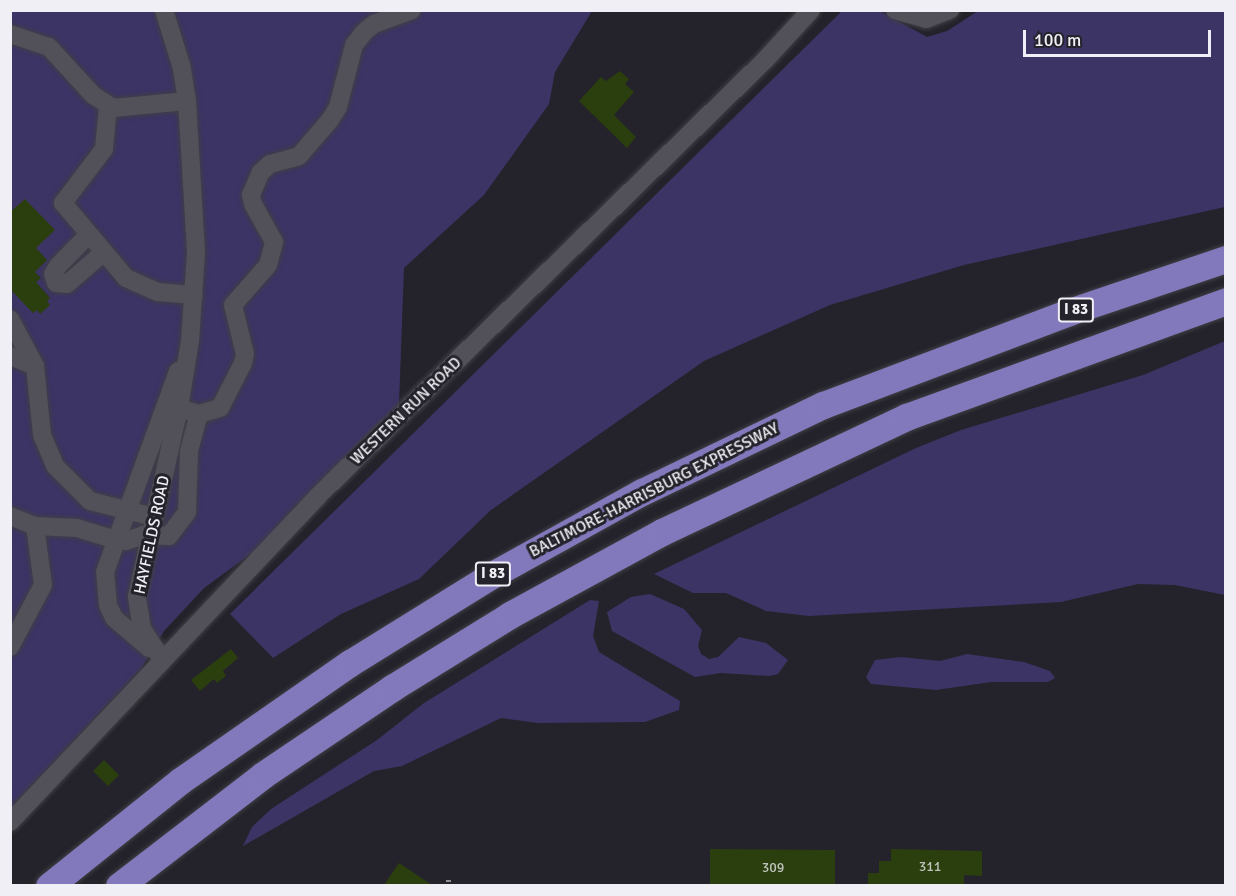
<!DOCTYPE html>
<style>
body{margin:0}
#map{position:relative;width:1236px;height:896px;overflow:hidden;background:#24232b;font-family:Signika,sans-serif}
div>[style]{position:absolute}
.green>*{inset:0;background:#3c3465}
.building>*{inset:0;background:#2b3e0e}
.path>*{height:2px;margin-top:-1px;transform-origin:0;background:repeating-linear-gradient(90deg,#908f96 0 4.5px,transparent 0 9px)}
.roads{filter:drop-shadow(0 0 2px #3f3f45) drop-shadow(0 0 2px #3f3f45)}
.minor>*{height:18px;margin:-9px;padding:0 9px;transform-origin:9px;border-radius:9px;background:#52515a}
.highway>*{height:27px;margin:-13.5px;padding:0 13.5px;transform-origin:13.5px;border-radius:13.5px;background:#8279bc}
span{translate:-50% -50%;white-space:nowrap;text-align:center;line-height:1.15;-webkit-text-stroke:6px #24232b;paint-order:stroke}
.number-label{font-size:14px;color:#bfc3bb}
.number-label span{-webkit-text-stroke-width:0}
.shield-label span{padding:2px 4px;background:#24232b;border:2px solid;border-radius:4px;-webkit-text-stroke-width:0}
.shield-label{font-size:15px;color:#f0eff5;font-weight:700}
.street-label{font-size:16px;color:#f0eff5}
.frame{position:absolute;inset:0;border:12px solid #f0eff5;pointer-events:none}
.scale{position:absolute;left:1023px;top:30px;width:188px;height:27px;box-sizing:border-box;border:3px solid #f0eff5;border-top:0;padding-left:8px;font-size:18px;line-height:21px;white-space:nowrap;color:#f0eff5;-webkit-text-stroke:4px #24232b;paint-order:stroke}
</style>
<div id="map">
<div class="green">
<div style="clip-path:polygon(10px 11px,592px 11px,555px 72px,549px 104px,484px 195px,404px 268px,399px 404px,259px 548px,204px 588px,164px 631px,141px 669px,11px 807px)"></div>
<div style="clip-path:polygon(842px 11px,880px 11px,927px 37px,947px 31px,978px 11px,1225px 11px,1225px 207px,964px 265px,830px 305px,704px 361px,491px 510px,419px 579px,341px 614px,273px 658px,230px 614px)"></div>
<div style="clip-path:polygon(1225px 341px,1225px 595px,1175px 585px,1138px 584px,1061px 602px,809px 616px,766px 611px,726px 593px,693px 593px,654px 574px,916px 448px,961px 430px,1143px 375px)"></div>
<div style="clip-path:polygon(650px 594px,684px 609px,702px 630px,698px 646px,701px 654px,709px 659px,718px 657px,739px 637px,766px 643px,788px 660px,778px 674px,769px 676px,721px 673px,695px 677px,612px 631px,607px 612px,631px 597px)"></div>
<div style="clip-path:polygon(590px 600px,599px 601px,593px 636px,599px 652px,680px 701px,679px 710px,645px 722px,538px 723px,501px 718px,402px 766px,374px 771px,243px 846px,252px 827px,271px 809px,377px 740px,424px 703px)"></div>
<div style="clip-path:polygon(967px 654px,1024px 662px,1050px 671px,1055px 678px,1048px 682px,991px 682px,936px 690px,871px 684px,866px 677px,875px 660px,901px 657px,940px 661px)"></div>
</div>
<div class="building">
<div style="clip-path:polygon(620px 71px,629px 79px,625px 84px,634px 92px,614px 115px,636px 137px,627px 148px,579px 101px,601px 77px,606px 81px)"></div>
<div style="clip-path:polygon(25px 199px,55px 230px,36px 248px,47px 260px,35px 272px,41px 278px,36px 282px,50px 298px,47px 301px,50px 305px,40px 314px,37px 310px,33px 313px,10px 289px,10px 212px)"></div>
<div style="clip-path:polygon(231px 649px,238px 658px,223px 671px,226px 676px,217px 683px,214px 679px,200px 691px,191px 680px)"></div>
<div style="clip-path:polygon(104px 760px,119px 775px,108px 786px,93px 771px)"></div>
<div style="clip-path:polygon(710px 849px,835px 850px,835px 885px,710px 885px)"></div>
<div style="clip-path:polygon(891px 849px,982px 851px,982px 876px,964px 875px,964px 885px,868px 885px,868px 873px,879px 873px,879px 861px,891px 861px)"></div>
<div style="clip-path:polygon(399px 863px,432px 885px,384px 885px)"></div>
</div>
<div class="path">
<div style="left:446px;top:881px;width:5px"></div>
</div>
<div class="roads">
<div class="minor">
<div style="left:895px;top:10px;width:32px;rotate:16deg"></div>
<div style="left:926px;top:19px;width:26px;rotate:-21deg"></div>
<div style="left:10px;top:34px;width:41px;rotate:18.4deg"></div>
<div style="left:49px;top:47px;width:65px;rotate:47.5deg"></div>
<div style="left:93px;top:95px;width:24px;rotate:33deg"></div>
<div style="left:113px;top:108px;width:74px;rotate:-5.4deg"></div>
<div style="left:108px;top:106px;width:43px;rotate:95.3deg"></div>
<div style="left:104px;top:149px;width:68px;rotate:127.2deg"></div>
<div style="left:63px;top:203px;width:98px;rotate:50deg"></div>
<div style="left:126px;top:278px;width:35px;rotate:24deg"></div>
<div style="left:158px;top:292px;width:36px;rotate:5deg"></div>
<div style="left:88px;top:235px;width:43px;rotate:134.1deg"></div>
<div style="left:58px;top:266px;width:9px;rotate:122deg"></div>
<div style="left:53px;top:274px;width:9px;rotate:72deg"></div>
<div style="left:56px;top:283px;width:11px;rotate:5deg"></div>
<div style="left:67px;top:284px;width:48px;rotate:-40.7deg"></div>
<div style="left:10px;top:319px;width:53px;rotate:62deg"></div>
<div style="left:35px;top:366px;width:69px;rotate:84.2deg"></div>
<div style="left:42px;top:435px;width:34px;rotate:67deg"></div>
<div style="left:55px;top:466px;width:49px;rotate:45deg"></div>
<div style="left:90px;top:501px;width:66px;rotate:14deg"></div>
<div style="left:10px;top:356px;width:27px;rotate:22deg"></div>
<div style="left:179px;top:408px;width:21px;rotate:17deg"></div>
<div style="left:199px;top:414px;width:22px;rotate:-16deg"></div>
<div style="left:220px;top:408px;width:51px;rotate:-62.9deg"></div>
<div style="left:243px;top:363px;width:9px;rotate:-77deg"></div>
<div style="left:245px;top:354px;width:50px;rotate:-103.8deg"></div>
<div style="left:233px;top:305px;width:53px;rotate:-48.8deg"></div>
<div style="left:268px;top:265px;width:24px;rotate:-75deg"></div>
<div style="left:274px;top:242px;width:43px;rotate:-118.9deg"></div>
<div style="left:253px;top:204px;width:9px;rotate:-103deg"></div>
<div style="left:251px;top:195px;width:25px;rotate:-67deg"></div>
<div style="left:261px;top:172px;width:12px;rotate:-42deg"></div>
<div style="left:270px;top:164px;width:30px;rotate:-15deg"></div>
<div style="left:299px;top:156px;width:48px;rotate:-49.3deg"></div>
<div style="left:330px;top:120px;width:15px;rotate:-58deg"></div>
<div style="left:338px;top:107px;width:64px;rotate:-75.5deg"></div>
<div style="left:354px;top:45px;width:16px;rotate:-52deg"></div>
<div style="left:364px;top:32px;width:13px;rotate:-39deg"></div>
<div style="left:374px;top:24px;width:40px;rotate:-20.2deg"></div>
<div style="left:10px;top:516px;width:27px;rotate:22deg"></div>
<div style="left:35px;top:526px;width:42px;rotate:2.7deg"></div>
<div style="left:77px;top:528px;width:41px;rotate:17.1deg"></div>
<div style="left:116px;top:540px;width:10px;rotate:6deg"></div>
<div style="left:126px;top:541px;width:18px;rotate:-19deg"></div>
<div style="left:143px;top:535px;width:26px;rotate:2deg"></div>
<div style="left:169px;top:536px;width:30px;rotate:-53deg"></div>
<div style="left:187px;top:512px;width:61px;rotate:-88.1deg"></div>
<div style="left:189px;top:451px;width:38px;rotate:-75deg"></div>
<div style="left:10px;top:647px;width:70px;rotate:-62deg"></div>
<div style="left:43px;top:585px;width:60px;rotate:-97.7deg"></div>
<div style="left:149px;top:648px;width:46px;rotate:-139.4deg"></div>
<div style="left:114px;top:618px;width:14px;rotate:-115deg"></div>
<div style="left:108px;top:605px;width:33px;rotate:-95deg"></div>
<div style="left:105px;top:572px;width:214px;rotate:-70deg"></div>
<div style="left:161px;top:658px;width:35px;rotate:-123deg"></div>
<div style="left:142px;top:629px;width:33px;rotate:-99deg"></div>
<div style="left:137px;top:596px;width:193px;rotate:-77.4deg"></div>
<div style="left:179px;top:408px;width:68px;rotate:-80.7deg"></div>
<div style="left:190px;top:341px;width:89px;rotate:-86.1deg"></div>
<div style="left:196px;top:252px;width:151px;rotate:-93.4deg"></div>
<div style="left:187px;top:101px;width:36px;rotate:-99deg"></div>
<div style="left:181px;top:65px;width:58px;rotate:-107.2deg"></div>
<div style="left:10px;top:822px;width:450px;rotate:-46.6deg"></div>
<div style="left:319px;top:495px;width:623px;rotate:-44.28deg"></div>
<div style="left:765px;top:60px;width:68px;rotate:-47.4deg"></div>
</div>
<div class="highway">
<div style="left:49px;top:886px;width:168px;rotate:-38.7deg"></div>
<div style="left:180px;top:781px;width:207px;rotate:-34.8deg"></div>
<div style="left:350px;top:663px;width:167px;rotate:-31.8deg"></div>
<div style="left:492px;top:575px;width:171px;rotate:-29deg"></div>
<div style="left:642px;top:492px;width:201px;rotate:-25.7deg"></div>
<div style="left:823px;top:405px;width:263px;rotate:-20.7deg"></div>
<div style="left:1069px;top:312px;width:166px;rotate:-18.7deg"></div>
<div style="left:119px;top:886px;width:182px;rotate:-37.6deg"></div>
<div style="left:263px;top:775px;width:156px;rotate:-34deg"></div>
<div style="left:392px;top:688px;width:139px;rotate:-31.7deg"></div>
<div style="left:510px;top:615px;width:173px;rotate:-28.6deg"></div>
<div style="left:662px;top:532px;width:270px;rotate:-25.2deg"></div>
<div style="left:906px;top:417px;width:340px;rotate:-19.9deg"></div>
</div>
</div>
<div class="number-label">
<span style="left:930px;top:867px">311</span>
<span style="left:773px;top:868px">309</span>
</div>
<div class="shield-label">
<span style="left:1076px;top:310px">I 83</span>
<span style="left:493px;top:574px">I 83</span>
</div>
<div class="street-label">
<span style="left:406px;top:411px;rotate:-44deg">WESTERN RUN ROAD</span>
<span style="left:654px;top:490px;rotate:-27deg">BALTIMORE-HARRISBURG EXPRESSWAY</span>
<span style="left:152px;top:535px;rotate:-78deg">HAYFIELDS ROAD</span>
</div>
<div class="frame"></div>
<div class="scale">100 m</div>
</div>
